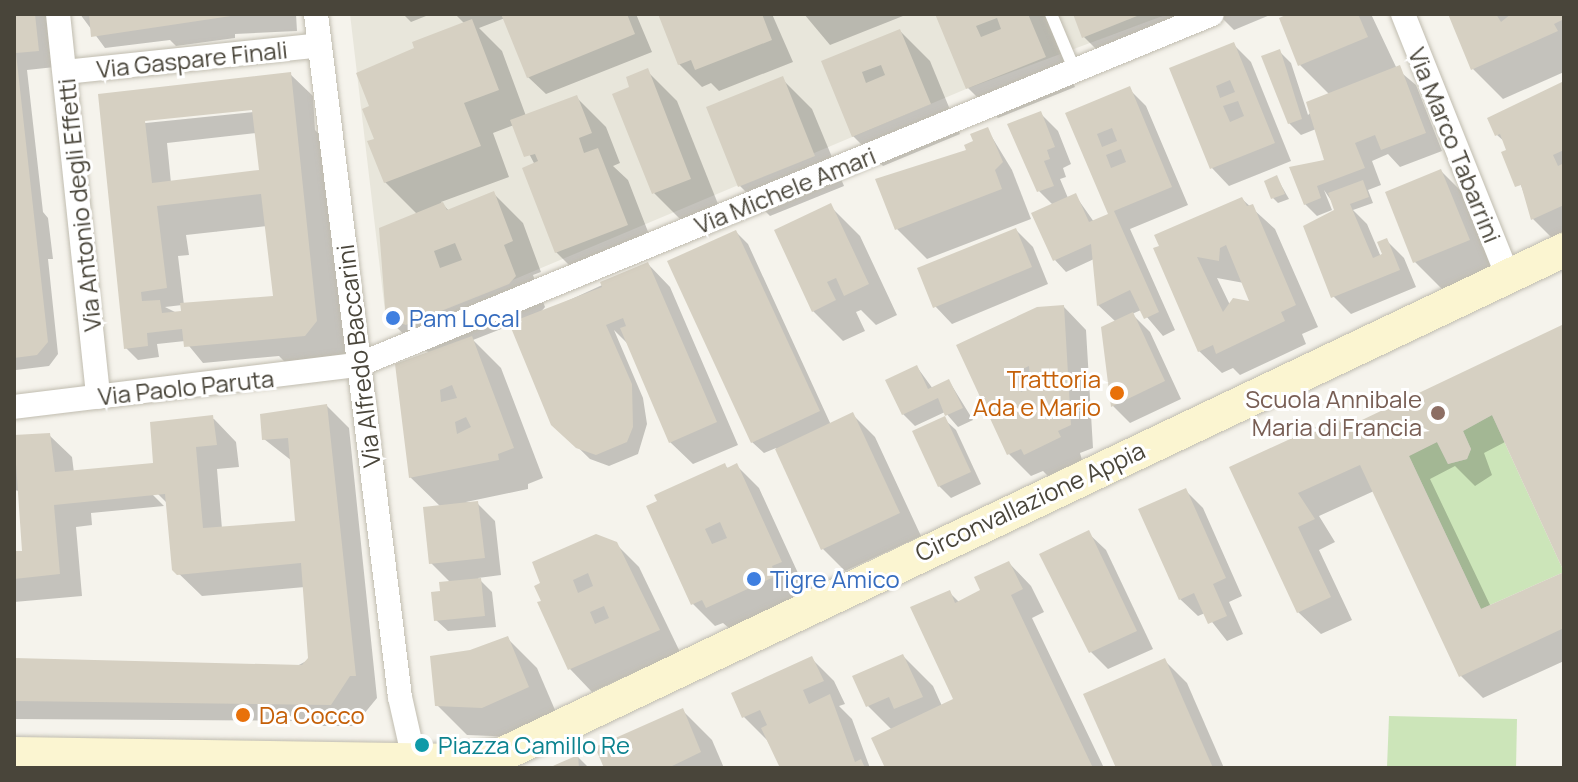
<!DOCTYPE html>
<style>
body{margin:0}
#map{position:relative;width:1578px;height:782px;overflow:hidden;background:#f5f3ec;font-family:Manrope,sans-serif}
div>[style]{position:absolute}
.residential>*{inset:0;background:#e8e6db}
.green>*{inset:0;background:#cce5b9}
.shadow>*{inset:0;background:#0003}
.building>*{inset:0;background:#d6d0c2}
.roads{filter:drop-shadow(0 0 2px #c0bcaf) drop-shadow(0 0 2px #c0bcaf)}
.lane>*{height:12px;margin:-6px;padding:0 6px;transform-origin:6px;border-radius:6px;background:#fff}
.street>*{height:24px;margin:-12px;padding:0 12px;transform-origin:12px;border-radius:12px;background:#fff}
.secondary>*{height:34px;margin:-17px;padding:0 17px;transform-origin:17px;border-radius:17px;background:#fbf5d1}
.dots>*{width:22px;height:22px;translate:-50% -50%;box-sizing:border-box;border:4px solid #fff;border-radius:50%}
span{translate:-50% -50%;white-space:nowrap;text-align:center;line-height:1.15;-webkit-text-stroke:6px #fff;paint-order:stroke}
.street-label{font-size:24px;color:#49453a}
.shop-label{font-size:24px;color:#366cbe}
.left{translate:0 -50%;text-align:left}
.food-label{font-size:24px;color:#c56008}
.right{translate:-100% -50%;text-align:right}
.education-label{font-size:24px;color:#785e54}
.culture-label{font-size:24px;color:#0d838f}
.frame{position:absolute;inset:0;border:16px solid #49453a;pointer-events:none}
</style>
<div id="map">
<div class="residential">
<div style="clip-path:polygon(350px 14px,1168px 14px,966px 89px,406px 325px,386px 320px)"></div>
</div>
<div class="green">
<div style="clip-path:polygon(1492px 415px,1564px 572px,1481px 609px,1409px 456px,1437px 442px,1448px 464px,1467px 459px,1471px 449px,1463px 431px)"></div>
<div style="clip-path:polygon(1389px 716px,1517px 719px,1516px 768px,1387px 768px)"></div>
</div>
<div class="shadow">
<div style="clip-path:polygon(14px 14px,50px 14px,55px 67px,27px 70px,43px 212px,48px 218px,53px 259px,48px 259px,58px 354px,49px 366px,16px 370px,14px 384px)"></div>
<div style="clip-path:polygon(80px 14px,296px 14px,297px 31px,235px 34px,235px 38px,176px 46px,170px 40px,105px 48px)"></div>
<div style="clip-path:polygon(403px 14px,431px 14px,411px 22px)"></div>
<div style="clip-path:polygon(455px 14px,636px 14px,652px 52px,546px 94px,528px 77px,505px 18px,479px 28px,502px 51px,526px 116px,576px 97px,606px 127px,620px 163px,613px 166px,628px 180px,657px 255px,586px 282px,556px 252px,535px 165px,514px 125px,493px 133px,509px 177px,441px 202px,449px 211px,493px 193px,523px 223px,541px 272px,533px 275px,545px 307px,539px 314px,648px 264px,670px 287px,738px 445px,693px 464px,670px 442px,629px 345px,614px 330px,643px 398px,647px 424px,638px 454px,609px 466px,590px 459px,561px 431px,511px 325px,473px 340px,501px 368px,543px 478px,528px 484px,528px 489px,466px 502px,478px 504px,495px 521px,501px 575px,478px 578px,492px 592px,496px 627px,448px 631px,436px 620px,442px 593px,451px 583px,431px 563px,441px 507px,410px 477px,432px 353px,419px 349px,388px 319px,418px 215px,385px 182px,372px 108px,465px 24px)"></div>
<div style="clip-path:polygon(660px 14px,772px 14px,793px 62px,719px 91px,711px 83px,702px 87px,679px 64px)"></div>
<div style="clip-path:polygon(804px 14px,908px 14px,830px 45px)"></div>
<div style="clip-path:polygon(940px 14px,1045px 14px,1075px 87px,998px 118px,968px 88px)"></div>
<div style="clip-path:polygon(1075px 14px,1174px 14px,1178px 24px,1101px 54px,1084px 37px)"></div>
<div style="clip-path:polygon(1218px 14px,1270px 14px,1270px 15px,1234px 30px)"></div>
<div style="clip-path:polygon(1293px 14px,1371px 14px,1397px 69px,1416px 85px,1442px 151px,1400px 167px,1388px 154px,1372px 161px,1381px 185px,1368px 190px,1373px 203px,1353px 210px,1367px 224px,1381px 257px,1386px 240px,1404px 258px,1416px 287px,1351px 314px,1333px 296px,1339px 212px,1324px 190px,1332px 210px,1317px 216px,1305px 204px,1291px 168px,1326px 162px,1316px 129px,1301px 135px,1289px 123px,1279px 51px,1291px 63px,1308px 115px,1330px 95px,1300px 65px)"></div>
<div style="clip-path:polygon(1452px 14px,1564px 14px,1564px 72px,1503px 99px,1473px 69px)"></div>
<div style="clip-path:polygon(900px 31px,930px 61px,960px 134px,883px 166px,853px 136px,823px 62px)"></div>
<div style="clip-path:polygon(1233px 44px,1251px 62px,1291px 161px,1229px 186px,1212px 168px,1171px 69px)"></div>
<div style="clip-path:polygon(647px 71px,677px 101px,720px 209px,684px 223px,654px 193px,632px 88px)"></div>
<div style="clip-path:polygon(evenodd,290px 74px,313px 96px,315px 130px,323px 138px,346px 352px,336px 365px,292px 369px,279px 356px,203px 363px,185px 341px,157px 344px,159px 357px,138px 360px,126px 348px,100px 96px,290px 74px,254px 108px,254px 112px,136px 124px,135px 120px,254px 108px,290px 74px,256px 133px,261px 172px,171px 183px,167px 143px,256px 133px,290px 74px,267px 226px,275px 298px,184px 305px,178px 256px,189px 255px,186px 235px,267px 226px,290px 74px,182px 305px,183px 316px,165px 307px,182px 305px)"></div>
<div style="clip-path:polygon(782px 79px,812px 109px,844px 186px,770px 216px,740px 186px,708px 108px)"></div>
<div style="clip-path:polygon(1564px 83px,1564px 249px,1563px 249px,1533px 219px,1506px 143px,1497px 135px)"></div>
<div style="clip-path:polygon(1129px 89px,1146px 106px,1188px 205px,1130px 229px,1175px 330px,1163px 336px,1141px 310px,1132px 314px,1150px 332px,1181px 399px,1130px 423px,1113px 406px,1116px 322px,1098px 305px,1094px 259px,1066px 272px,1055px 260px,1053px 205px,1039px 191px,1040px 113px,1058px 131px,1071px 164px,1063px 168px,1066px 177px,1060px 179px,1068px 198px,1075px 195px,1094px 222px,1110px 215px,1068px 114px)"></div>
<div style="clip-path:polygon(987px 129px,1012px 170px,1031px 219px,927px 259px,897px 229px)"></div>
<div style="clip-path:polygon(1441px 171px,1471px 201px,1499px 270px,1445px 292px,1415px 262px)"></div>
<div style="clip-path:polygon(1277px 178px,1289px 199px,1278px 203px,1273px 198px)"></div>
<div style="clip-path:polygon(evenodd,1242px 199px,1275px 229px,1318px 327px,1302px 334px,1306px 344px,1240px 375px,1233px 368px,1222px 373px,1199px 351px,1155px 249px,1242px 199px,1217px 278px,1244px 283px,1253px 304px,1230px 305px,1217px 278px)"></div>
<div style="clip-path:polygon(830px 206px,860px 236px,897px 315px,876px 325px,861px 310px,856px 312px,865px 331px,843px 341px,813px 311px)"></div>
<div style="clip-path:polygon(1016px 230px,1033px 247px,1048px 284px,952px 324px,935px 306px)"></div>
<div style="clip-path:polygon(736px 232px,748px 244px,831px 425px,853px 415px,875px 437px,921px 536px,845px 571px,823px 549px,776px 448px,764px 453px,752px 442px)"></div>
<div style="clip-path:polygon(1064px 307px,1086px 330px,1093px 448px,1080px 453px,1082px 460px,1048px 476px,1043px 471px,1031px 476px,1009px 454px,959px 346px)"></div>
<div style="clip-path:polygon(1564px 327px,1564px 568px,1507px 441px,1484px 453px,1492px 475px,1475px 486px,1455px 466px,1430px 479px,1491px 607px,1564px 575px,1564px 661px,1483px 698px,1461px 676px,1374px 491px,1319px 516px,1335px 542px,1319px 550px,1352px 620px,1321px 634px,1298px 612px,1231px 468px,1337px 419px,1347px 429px)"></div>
<div style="clip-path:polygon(917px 367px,933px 389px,949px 381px,973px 420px,958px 427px,945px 412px,915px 426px,903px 414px)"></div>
<div style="clip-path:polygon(327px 406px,349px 428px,377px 698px,354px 726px,318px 726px,313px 721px,14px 719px,14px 662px,297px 666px,310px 659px,305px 587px,202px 596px,174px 569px,168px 504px,157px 493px,151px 493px,164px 506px,91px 513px,92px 525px,76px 527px,82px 596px,14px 602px,14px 553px,24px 552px,19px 491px,14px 490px,14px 438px,49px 435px,72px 457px,74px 473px,155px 469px,151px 423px,214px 419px,236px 442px,239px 467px,217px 469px,222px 529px,297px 523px,292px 461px,264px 439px)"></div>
<div style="clip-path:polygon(944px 419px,956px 430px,981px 484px,951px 498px,939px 486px)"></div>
<div style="clip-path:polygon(724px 465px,729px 469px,737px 466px,759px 488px,803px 584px,793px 589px,798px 599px,730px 629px,723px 623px,715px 626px,693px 604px,659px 502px)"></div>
<div style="clip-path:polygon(1185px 490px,1203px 508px,1242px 596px,1229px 602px,1243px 634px,1227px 641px,1205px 613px,1198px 616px,1180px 599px)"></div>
<div style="clip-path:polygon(1088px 533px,1106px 550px,1153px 649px,1108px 669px,1091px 652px)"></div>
<div style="clip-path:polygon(616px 544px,639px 567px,680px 652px,592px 692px,570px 669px,536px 587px)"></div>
<div style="clip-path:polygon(1009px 563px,1031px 586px,1044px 612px,1032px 618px,1104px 768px,887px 768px,892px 730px,868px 706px,855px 677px,903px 656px,933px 686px,942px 706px,960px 709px,949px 592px,960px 603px,983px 591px)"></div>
<div style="clip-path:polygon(507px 638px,537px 668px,558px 717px,513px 737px,467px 735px,437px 705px,471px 652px)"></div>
<div style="clip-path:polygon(812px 659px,834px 681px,845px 704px,839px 706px,852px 719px,870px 768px,782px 768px,767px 740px,744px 717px,733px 694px)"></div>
<div style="clip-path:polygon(1165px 661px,1187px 683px,1224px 768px,1118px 768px)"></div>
<div style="clip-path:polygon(682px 710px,712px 740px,724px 768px,606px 768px)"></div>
<div style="clip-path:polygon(578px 757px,589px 768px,554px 768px)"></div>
</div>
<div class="building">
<div style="clip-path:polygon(14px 14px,35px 14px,39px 51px,16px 53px,48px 342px,37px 355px,14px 358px)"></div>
<div style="clip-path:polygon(89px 14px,231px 14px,231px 16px,91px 37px)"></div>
<div style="clip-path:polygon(501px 14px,627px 14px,635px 34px,527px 78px)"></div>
<div style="clip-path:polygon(658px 14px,762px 14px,772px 40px,695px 70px,691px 60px,678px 65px)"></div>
<div style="clip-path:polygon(evenodd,935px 14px,1028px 14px,1046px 57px,966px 89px,935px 14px,997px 18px,1001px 29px,981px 37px,976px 26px,997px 18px)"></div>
<div style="clip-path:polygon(1073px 14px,1142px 14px,1082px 38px)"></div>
<div style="clip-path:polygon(1288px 14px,1358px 14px,1368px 37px,1298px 66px,1279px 18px)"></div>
<div style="clip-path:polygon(1448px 14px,1496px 14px,1501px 22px,1511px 14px,1564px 14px,1564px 19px,1554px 24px,1558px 31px,1471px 70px)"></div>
<div style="clip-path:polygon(472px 19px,499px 90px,464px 103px,481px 146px,384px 183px,367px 141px,374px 139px,362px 109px,369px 106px,356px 73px,414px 48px,412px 42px)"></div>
<div style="clip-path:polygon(evenodd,900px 29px,931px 104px,852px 137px,821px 61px,900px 29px,881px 65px,885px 75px,866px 83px,862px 72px,881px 65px)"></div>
<div style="clip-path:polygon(evenodd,1234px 42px,1275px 143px,1210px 169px,1169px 68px,1234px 42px,1230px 80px,1235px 92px,1220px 98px,1216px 86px,1230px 80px,1234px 42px,1238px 101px,1244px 116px,1230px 122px,1223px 106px,1238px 101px)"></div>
<div style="clip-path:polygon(1280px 49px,1302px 119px,1288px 124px,1261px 56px)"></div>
<div style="clip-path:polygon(1400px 65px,1426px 133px,1381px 150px,1375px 135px,1355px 143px,1365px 168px,1317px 186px,1321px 198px,1304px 205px,1289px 167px,1324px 160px,1306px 102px)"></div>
<div style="clip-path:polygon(648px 68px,691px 179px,652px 194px,612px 94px,629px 87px,626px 77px)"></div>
<div style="clip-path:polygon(evenodd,291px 72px,317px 321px,305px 336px,184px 347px,182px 329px,147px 333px,148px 346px,124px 349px,98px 94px,291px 72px,252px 110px,259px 170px,152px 183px,145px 121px,252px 110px,291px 72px,261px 194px,273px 296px,180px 303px,181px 311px,162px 313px,160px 300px,142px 301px,141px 292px,167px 288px,157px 206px,261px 194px)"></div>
<div style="clip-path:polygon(783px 76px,815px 156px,738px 187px,706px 107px)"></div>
<div style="clip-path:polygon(1564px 81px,1564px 150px,1553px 155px,1558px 166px,1564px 163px,1564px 205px,1531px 220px,1521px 185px,1515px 187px,1501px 152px,1506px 150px,1500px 134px,1495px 136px,1487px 118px)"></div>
<div style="clip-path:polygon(evenodd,1130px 86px,1172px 187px,1114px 211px,1159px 312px,1144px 319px,1130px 290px,1097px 306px,1091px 244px,1053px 261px,1031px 213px,1076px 193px,1089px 222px,1108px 214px,1065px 113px,1130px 86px,1112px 128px,1117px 141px,1102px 147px,1097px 134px,1112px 128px,1130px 86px,1121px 149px,1126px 162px,1111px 168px,1106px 155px,1121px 149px)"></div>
<div style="clip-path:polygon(577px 95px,592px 133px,579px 138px,584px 153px,598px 148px,628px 225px,555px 253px,522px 168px,538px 161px,535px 154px,524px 157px,510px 120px)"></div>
<div style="clip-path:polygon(1041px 111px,1055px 147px,1047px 150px,1050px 159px,1044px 161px,1054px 186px,1037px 192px,1007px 124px)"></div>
<div style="clip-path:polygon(988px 127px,1003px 162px,995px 170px,1002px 189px,895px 230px,875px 179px,966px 150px,964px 145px,973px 141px,970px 134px)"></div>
<div style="clip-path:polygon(1441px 169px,1470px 240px,1413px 263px,1385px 192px)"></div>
<div style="clip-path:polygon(1277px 175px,1285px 194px,1271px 199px,1264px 181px)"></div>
<div style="clip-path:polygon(1363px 180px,1369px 197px,1350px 204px,1373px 258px,1382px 254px,1377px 242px,1387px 238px,1400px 270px,1331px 298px,1303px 226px,1334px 210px,1328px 193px)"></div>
<div style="clip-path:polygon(evenodd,494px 191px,513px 241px,504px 245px,516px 276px,509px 284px,406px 325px,386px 320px,379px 228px,443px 202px,447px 210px,494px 191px,455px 243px,462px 260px,440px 268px,434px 251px,455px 243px)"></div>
<div style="clip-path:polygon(evenodd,1242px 197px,1247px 206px,1253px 204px,1296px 305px,1281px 312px,1285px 321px,1216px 354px,1213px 345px,1198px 352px,1153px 248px,1159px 246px,1154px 235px,1242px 197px,1226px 245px,1249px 301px,1233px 298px,1223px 312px,1197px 257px,1219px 261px,1220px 248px,1226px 245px)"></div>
<div style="clip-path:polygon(831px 203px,869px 284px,844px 296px,836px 278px,827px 282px,836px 300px,812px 312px,774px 230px)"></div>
<div style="clip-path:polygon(1016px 228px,1032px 267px,933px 308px,917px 268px)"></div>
<div style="clip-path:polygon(736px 230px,820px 411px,751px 443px,667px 261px)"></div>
<div style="clip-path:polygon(648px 262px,717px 422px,669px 443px,620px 328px,626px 326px,623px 318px,606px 325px,632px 384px,633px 427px,627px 442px,596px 455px,576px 448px,551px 425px,509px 323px,602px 287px,600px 282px)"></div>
<div style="clip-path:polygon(evenodd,1064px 305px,1071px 425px,1058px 431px,1061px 437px,1024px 455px,1021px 449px,1007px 455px,956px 345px,1037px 307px,1064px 305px,1029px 366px,1031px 387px,1021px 392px,1012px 374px,1029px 366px)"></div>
<div style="clip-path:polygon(1133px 312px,1165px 381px,1111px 407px,1101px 327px)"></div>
<div style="clip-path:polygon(evenodd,1564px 324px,1564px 628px,1459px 677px,1360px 465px,1298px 493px,1315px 519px,1298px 527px,1331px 597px,1297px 613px,1229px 467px,1338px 417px,1343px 429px,1564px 324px,1492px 415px,1564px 572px,1481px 609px,1409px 456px,1437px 442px,1448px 464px,1467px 459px,1471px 449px,1463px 431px,1492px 415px)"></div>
<div style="clip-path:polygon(evenodd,472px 336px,514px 448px,498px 454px,499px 460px,409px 478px,395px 364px,472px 336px,452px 385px,457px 398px,441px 402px,440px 390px,452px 385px,472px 336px,466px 417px,471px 427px,457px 434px,455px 422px,466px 417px)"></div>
<div style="clip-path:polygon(917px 365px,928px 389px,949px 379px,963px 408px,945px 416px,938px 398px,902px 415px,885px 380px)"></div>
<div style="clip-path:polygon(327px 404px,356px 676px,350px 676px,331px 705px,14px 701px,14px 658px,302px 665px,308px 658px,301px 563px,177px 575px,172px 570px,165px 494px,54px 505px,60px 574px,14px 579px,14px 551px,22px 551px,14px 435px,50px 433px,55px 472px,153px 463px,150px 422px,213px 415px,217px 445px,196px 447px,203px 528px,295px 521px,288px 438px,262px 440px,260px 414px)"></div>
<div style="clip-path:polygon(853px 412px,900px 513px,821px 550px,775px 449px)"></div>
<div style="clip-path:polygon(945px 416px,971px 472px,938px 487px,912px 431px)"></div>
<div style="clip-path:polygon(evenodd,725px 463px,727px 468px,737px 463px,782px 562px,772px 566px,776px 576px,706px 608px,702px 600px,691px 605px,646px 506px,657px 501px,654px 495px,725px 463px,720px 522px,727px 538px,712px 544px,705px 529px,720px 522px)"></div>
<div style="clip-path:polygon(1186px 488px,1226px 578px,1213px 584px,1227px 616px,1208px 624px,1194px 593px,1179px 600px,1138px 509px)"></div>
<div style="clip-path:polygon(478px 501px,485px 558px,429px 564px,423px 507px)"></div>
<div style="clip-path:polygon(1089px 530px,1137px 631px,1089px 653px,1039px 554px)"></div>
<div style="clip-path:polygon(evenodd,596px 534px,617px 542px,660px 630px,568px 670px,537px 602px,541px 601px,534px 586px,540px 583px,532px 562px,596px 534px,588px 573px,593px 586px,578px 593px,573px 580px,588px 573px,596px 534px,604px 606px,609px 618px,595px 624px,590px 612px,604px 606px)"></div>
<div style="clip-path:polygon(1009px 561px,1023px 589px,1011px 595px,1093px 768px,885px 768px,871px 738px,953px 699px,910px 607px,950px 590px,955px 603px,980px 590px,974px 577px)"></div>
<div style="clip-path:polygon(481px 578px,485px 616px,434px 621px,431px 592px,440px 591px,439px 582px)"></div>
<div style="clip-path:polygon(508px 636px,529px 687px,482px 708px,435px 706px,430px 656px,470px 650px)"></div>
<div style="clip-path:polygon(903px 654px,923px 697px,894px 709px,889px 697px,866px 707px,852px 676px)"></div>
<div style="clip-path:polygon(812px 656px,824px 681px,803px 690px,809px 704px,830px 694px,855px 762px,861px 759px,865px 768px,780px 768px,761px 728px,767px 725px,760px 710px,742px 718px,731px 693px)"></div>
<div style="clip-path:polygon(1165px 658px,1213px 768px,1116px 768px,1083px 694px)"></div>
<div style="clip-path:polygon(683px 708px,701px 752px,668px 768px,604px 768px,595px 747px)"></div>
<div style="clip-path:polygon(578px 755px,579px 768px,549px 768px,555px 765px)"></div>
</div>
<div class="roads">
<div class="lane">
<div style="left:1051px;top:14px;width:62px;rotate:67.2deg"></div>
</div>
<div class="street">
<div style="left:58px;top:14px;width:385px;rotate:84deg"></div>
<div style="left:316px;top:14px;width:688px;rotate:82.99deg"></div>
<div style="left:400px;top:697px;width:73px;rotate:77.3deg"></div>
<div style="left:1403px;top:14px;width:282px;rotate:68.2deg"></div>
<div style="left:65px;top:72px;width:256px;rotate:-6deg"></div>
<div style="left:14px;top:407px;width:347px;rotate:-7deg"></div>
<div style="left:358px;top:365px;width:923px;rotate:-22.34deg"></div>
</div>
<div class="secondary">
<div style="left:14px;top:754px;width:446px;rotate:0.9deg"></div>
<div style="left:460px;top:761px;width:44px;rotate:-9.2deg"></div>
<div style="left:503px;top:754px;width:1175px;rotate:-25.41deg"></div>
</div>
</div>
<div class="dots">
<div style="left:393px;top:318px;background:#3f7fe0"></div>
<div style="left:1117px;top:393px;background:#e8710a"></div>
<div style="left:1438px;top:413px;background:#8d6e63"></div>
<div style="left:754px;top:579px;background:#3f7fe0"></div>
<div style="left:243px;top:715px;background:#e8710a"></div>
<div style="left:422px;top:745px;background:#0f9aa8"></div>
</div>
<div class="street-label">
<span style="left:192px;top:59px;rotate:-6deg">Via Gaspare Finali</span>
<span style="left:1455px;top:145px;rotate:68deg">Via Marco Tabarrini</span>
<span style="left:785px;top:190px;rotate:-22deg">Via Michele Amari</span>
<span style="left:79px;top:205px;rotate:-96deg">Via Antonio degli Effetti</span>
<span style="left:358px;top:356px;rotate:-97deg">Via Alfredo Baccarini</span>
<span style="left:186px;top:387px;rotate:-6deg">Via Paolo Paruta</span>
<span style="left:1030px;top:501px;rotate:-25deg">Circonvallazione Appia</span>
</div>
<div class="shop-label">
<span class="left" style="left:409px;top:318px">Pam Local</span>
<span class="left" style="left:770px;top:579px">Tigre Amico</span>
</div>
<div class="food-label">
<span class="right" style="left:1101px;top:393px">Trattoria<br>Ada e Mario</span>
<span class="left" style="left:259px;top:715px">Da Cocco</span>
</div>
<div class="education-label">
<span class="right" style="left:1422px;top:413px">Scuola Annibale<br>Maria di Francia</span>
</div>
<div class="culture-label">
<span class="left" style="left:438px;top:745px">Piazza Camillo Re</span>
</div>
<div class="frame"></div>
</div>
